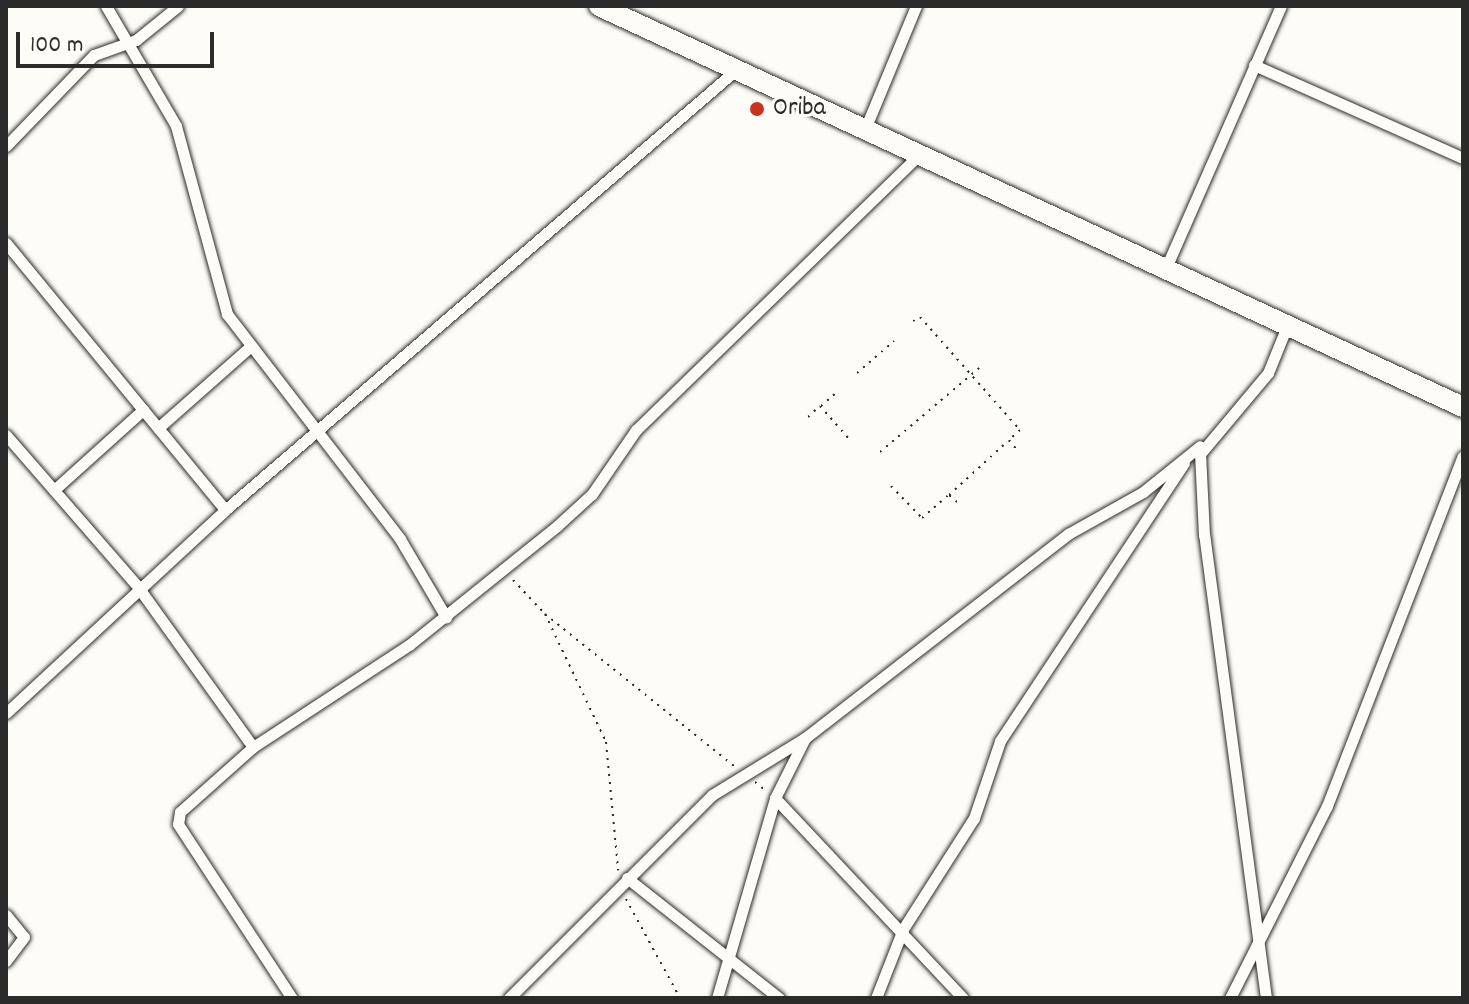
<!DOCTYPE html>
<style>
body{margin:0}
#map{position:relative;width:1469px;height:1004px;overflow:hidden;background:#fdfcf7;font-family:Dekko,sans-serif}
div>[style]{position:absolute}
.path>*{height:2px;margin-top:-1px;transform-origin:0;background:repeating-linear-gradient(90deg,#2b2b2b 0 2px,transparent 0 8px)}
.roads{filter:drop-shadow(0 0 2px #2b2b2b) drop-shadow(0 0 2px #2b2b2b)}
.street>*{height:11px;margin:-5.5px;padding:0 5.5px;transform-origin:5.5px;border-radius:5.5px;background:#fdfcf7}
.highway>*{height:20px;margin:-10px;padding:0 10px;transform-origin:10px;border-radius:10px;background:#fdfcf7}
.dots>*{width:22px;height:22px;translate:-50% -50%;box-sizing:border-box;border:4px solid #fdfcf7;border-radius:50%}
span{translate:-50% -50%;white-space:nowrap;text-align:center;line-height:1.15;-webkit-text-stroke:6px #fdfcf7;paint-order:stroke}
.poi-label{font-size:26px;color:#2b2b2b}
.left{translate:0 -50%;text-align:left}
.frame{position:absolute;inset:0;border:8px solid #2b2b2b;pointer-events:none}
.scale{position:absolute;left:16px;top:32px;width:198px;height:36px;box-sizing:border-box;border:4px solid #2b2b2b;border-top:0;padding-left:10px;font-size:24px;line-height:28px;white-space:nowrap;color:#2b2b2b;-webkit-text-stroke:6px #fdfcf7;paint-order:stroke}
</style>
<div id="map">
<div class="path">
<div style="left:913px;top:321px;width:8px;rotate:-30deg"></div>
<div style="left:920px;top:317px;width:151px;rotate:48.5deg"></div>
<div style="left:1020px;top:430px;width:15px;rotate:138deg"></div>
<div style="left:1009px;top:440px;width:13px;rotate:51deg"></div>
<div style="left:857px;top:373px;width:49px;rotate:-40.9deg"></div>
<div style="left:821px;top:406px;width:20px;rotate:-41deg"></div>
<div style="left:808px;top:417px;width:16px;rotate:-43deg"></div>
<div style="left:820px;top:406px;width:45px;rotate:48.6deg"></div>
<div style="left:880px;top:452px;width:130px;rotate:-40.3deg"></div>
<div style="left:891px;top:486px;width:45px;rotate:45.9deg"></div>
<div style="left:922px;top:518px;width:35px;rotate:-41deg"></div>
<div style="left:957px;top:502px;width:11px;rotate:-139deg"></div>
<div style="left:949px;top:495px;width:80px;rotate:-42.5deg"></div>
<div style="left:513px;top:580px;width:47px;rotate:46.7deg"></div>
<div style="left:545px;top:614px;width:243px;rotate:38.8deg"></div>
<div style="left:545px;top:614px;width:142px;rotate:64.5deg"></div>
<div style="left:606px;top:742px;width:129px;rotate:84.6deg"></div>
<div style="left:755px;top:782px;width:14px;rotate:39deg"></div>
<div style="left:626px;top:899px;width:113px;rotate:61.4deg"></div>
</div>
<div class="roads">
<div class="street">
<div style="left:106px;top:6px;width:139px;rotate:59.7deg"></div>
<div style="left:176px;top:126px;width:195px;rotate:74.8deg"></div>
<div style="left:227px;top:314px;width:284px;rotate:52.4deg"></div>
<div style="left:400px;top:539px;width:91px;rotate:59.5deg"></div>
<div style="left:1254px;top:65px;width:229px;rotate:24deg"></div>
<div style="left:865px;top:129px;width:133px;rotate:-67.5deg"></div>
<div style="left:6px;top:146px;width:127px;rotate:-46deg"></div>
<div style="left:94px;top:55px;width:45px;rotate:-19.7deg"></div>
<div style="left:136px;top:40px;width:54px;rotate:-39deg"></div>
<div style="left:6px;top:243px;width:345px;rotate:50.6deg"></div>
<div style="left:1165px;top:270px;width:288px;rotate:-66.3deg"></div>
<div style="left:158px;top:428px;width:124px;rotate:-41.4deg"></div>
<div style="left:6px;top:435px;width:201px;rotate:49deg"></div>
<div style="left:138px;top:587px;width:197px;rotate:54.3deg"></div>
<div style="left:253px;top:747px;width:98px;rotate:138.3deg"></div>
<div style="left:180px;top:812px;width:12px;rotate:99deg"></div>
<div style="left:178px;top:824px;width:208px;rotate:56.8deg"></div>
<div style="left:54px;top:490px;width:120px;rotate:-42deg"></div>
<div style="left:6px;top:713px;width:299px;rotate:-42.8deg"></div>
<div style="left:225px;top:510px;width:676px;rotate:-40.74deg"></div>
<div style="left:253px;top:747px;width:186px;rotate:-33.2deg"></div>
<div style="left:409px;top:645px;width:190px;rotate:-38.8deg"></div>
<div style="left:557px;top:526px;width:47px;rotate:-42.4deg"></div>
<div style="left:592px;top:494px;width:78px;rotate:-55.5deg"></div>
<div style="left:636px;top:430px;width:397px;rotate:-44.2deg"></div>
<div style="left:775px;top:798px;width:274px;rotate:46.8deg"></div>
<div style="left:627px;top:878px;width:194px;rotate:38.3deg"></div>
<div style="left:6px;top:915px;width:28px;rotate:51deg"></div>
<div style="left:24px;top:937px;width:30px;rotate:127deg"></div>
<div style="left:509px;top:998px;width:287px;rotate:-45deg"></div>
<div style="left:712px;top:795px;width:109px;rotate:-31.5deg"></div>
<div style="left:717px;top:998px;width:208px;rotate:-73.8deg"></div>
<div style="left:775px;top:798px;width:67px;rotate:-63.4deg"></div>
<div style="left:805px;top:738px;width:333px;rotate:-37.8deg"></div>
<div style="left:1068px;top:534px;width:86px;rotate:-29.2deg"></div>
<div style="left:1143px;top:492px;width:73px;rotate:-38.9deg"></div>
<div style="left:876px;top:998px;width:74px;rotate:-68.6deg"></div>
<div style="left:903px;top:929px;width:132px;rotate:-57.4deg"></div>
<div style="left:974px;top:818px;width:81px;rotate:-71.3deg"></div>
<div style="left:1000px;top:741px;width:333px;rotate:-56.5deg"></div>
<div style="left:1230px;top:998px;width:215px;rotate:-63.2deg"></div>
<div style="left:1327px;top:806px;width:375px;rotate:-68.8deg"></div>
<div style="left:1266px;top:998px;width:467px;rotate:-97.6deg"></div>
<div style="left:1204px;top:535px;width:81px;rotate:-92.8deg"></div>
<div style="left:1200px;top:454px;width:106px;rotate:-50deg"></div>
<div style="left:1268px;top:373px;width:51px;rotate:-68deg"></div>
</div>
<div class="highway">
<div style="left:599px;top:6px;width:953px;rotate:24.9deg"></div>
</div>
</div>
<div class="dots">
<div style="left:757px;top:109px;background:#c8321e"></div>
</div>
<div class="poi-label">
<span class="left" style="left:773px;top:109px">Oriba</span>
</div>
<div class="frame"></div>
<div class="scale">100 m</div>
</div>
